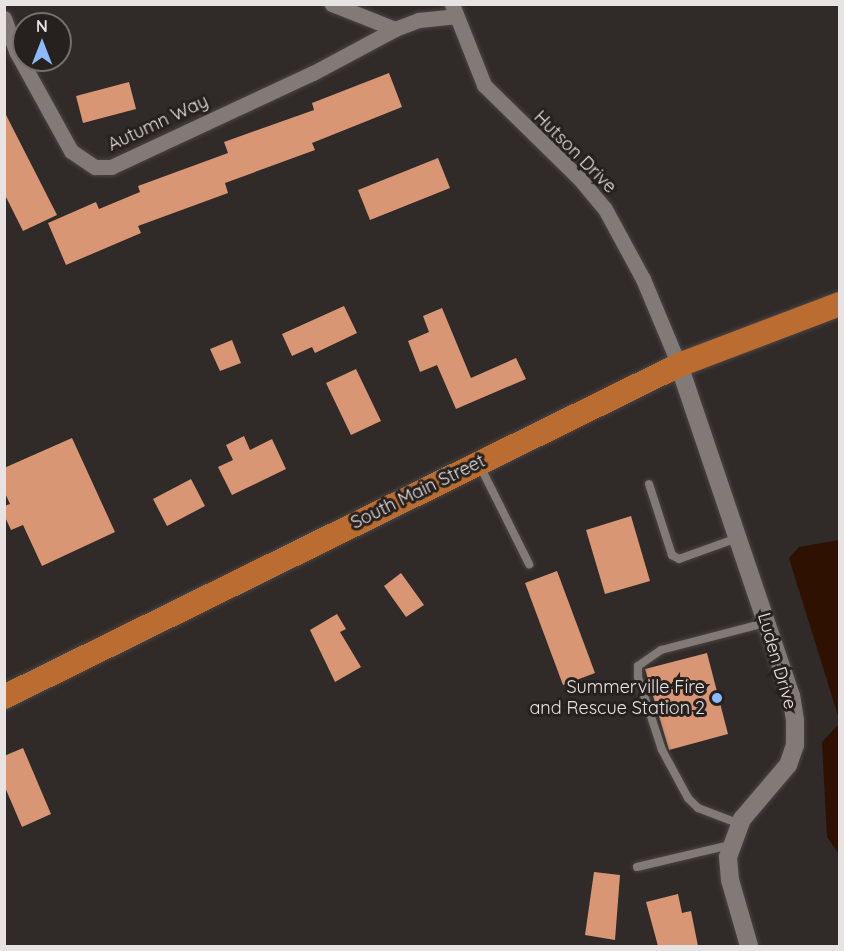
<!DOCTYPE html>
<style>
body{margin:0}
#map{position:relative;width:844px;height:951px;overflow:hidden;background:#302a28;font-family:Quicksand,sans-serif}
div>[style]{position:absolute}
.water>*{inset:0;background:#2f1102}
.building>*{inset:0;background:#d99675}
.roads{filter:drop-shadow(0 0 2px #4a4543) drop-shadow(0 0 2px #4a4543)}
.service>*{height:8px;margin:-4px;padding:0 4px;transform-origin:4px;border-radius:4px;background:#817a77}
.minor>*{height:15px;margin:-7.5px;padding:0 7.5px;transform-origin:7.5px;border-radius:7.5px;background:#817a77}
.tertiary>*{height:18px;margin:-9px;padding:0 9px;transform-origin:9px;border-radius:9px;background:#817a77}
.primary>*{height:24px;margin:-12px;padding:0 12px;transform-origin:12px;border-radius:12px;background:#ba6c31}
.dots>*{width:16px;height:16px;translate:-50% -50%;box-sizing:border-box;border:3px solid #26211e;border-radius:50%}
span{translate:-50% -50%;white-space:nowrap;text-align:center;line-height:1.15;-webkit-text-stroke:6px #26211e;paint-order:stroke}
.street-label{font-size:18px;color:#e7e3e2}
.poi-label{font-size:18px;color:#e7e3e2}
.right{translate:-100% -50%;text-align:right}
.frame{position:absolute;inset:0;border:6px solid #e7e3e2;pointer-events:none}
.north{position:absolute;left:12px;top:12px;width:60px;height:60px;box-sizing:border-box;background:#26211e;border:2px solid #736f6c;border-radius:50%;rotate:0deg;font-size:16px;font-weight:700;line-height:24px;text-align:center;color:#e7e3e2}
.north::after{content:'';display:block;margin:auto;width:21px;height:27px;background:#8abafc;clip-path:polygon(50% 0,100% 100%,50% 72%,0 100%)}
</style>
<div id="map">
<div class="water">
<div style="clip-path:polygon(839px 540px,840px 540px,839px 719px,789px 558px,799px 547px)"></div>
<div style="clip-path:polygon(839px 724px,839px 854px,827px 837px,822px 742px)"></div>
</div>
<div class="building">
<div style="clip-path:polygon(389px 73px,402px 107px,312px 143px,315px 150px,225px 183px,228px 193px,138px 226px,141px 233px,66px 265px,48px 223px,96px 202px,99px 209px,140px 192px,138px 186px,228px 153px,224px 142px,314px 110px,312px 103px)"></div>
<div style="clip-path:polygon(129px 82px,136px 109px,83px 123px,76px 96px)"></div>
<div style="clip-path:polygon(4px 111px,57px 215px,23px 231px,4px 193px)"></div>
<div style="clip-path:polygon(438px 158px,450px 188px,370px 220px,358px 190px)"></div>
<div style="clip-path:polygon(344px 306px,357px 333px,315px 353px,312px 347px,292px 356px,282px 334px)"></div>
<div style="clip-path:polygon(442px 308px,471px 378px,516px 358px,526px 379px,456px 409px,437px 365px,420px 372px,408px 341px,429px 332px,423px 316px)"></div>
<div style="clip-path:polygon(232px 340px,241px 363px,220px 371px,210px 349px)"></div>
<div style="clip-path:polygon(356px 369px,381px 421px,351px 435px,326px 383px)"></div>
<div style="clip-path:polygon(244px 436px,250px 450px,272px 439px,286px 469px,232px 495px,218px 467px,233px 460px,226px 445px)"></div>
<div style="clip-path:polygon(72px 438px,115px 532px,42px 566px,23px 525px,11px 530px,4px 515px,4px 506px,10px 504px,4px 491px,4px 468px)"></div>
<div style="clip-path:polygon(191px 479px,205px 506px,167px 526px,153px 499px)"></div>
<div style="clip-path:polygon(631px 516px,650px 581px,605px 594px,586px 530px)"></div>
<div style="clip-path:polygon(557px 571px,595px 673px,563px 685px,525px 583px)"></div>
<div style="clip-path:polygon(401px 573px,424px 605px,406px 617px,384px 586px)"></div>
<div style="clip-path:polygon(337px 614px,346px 629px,340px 632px,361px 667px,335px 682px,310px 630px)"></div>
<div style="clip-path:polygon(707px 653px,728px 734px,669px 750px,645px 669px)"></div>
<div style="clip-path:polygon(23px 748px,51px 814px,22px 827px,4px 785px,4px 756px)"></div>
<div style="clip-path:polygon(594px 872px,620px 875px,615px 940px,585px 935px)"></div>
<div style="clip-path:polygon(678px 894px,682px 913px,691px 911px,698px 946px,658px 946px,646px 902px)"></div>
</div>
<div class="roads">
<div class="service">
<div style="left:480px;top:466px;width:110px;rotate:63.4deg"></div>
<div style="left:649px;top:484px;width:75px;rotate:72.1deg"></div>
<div style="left:672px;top:555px;width:8px;rotate:30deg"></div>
<div style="left:679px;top:559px;width:62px;rotate:-19.9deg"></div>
<div style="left:740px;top:824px;width:45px;rotate:-159.1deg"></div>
<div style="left:698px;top:808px;width:14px;rotate:-135deg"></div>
<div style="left:688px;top:798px;width:55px;rotate:-118.4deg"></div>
<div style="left:662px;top:750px;width:77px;rotate:-108.2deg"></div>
<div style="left:638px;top:677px;width:11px;rotate:-90deg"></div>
<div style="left:638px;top:666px;width:28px;rotate:-35deg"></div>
<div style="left:661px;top:650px;width:107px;rotate:-14.6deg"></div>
<div style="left:637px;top:867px;width:96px;rotate:-13.3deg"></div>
</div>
<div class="minor">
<div style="left:452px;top:4px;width:87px;rotate:68.4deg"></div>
<div style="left:484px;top:85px;width:133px;rotate:44.4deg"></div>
<div style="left:579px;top:178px;width:40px;rotate:50deg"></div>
<div style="left:605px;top:209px;width:80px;rotate:61.5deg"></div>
<div style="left:643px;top:279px;width:93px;rotate:67.3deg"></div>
<div style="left:4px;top:18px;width:37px;rotate:70deg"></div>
<div style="left:17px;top:53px;width:112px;rotate:61.1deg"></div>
<div style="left:71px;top:151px;width:29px;rotate:34deg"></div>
<div style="left:95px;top:167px;width:16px"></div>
<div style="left:111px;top:167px;width:223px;rotate:-25deg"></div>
<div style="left:313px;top:73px;width:93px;rotate:-28.2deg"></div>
<div style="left:395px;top:29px;width:68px;rotate:-158.4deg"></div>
<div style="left:395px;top:29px;width:26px;rotate:-21deg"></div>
<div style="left:419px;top:20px;width:36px;rotate:-6deg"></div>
</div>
<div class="tertiary">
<div style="left:679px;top:365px;width:348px;rotate:71.3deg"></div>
<div style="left:791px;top:695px;width:26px;rotate:81deg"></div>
<div style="left:795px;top:721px;width:24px;rotate:90deg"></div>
<div style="left:795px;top:745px;width:21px;rotate:109deg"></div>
<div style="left:788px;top:765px;width:71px;rotate:130.4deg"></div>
<div style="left:742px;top:819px;width:40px;rotate:110.2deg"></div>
<div style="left:728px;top:857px;width:23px;rotate:85deg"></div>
<div style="left:730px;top:880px;width:69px;rotate:73.9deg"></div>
</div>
<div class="primary">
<div style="left:4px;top:697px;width:752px;rotate:-26.19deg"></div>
<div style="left:679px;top:365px;width:172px;rotate:-20.8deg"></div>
</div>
</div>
<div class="dots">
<div style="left:717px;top:698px;background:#8abafc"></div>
</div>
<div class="street-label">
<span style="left:158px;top:123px;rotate:-25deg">Autumn Way</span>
<span style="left:575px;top:152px;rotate:45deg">Hutson Drive</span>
<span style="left:418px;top:492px;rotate:-26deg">South Main Street</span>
<span style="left:777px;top:661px;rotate:74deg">Luden Drive</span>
</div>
<div class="poi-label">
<span class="right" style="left:705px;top:698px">Summerville Fire<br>and Rescue Station 2</span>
</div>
<div class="frame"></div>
<div class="north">N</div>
</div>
